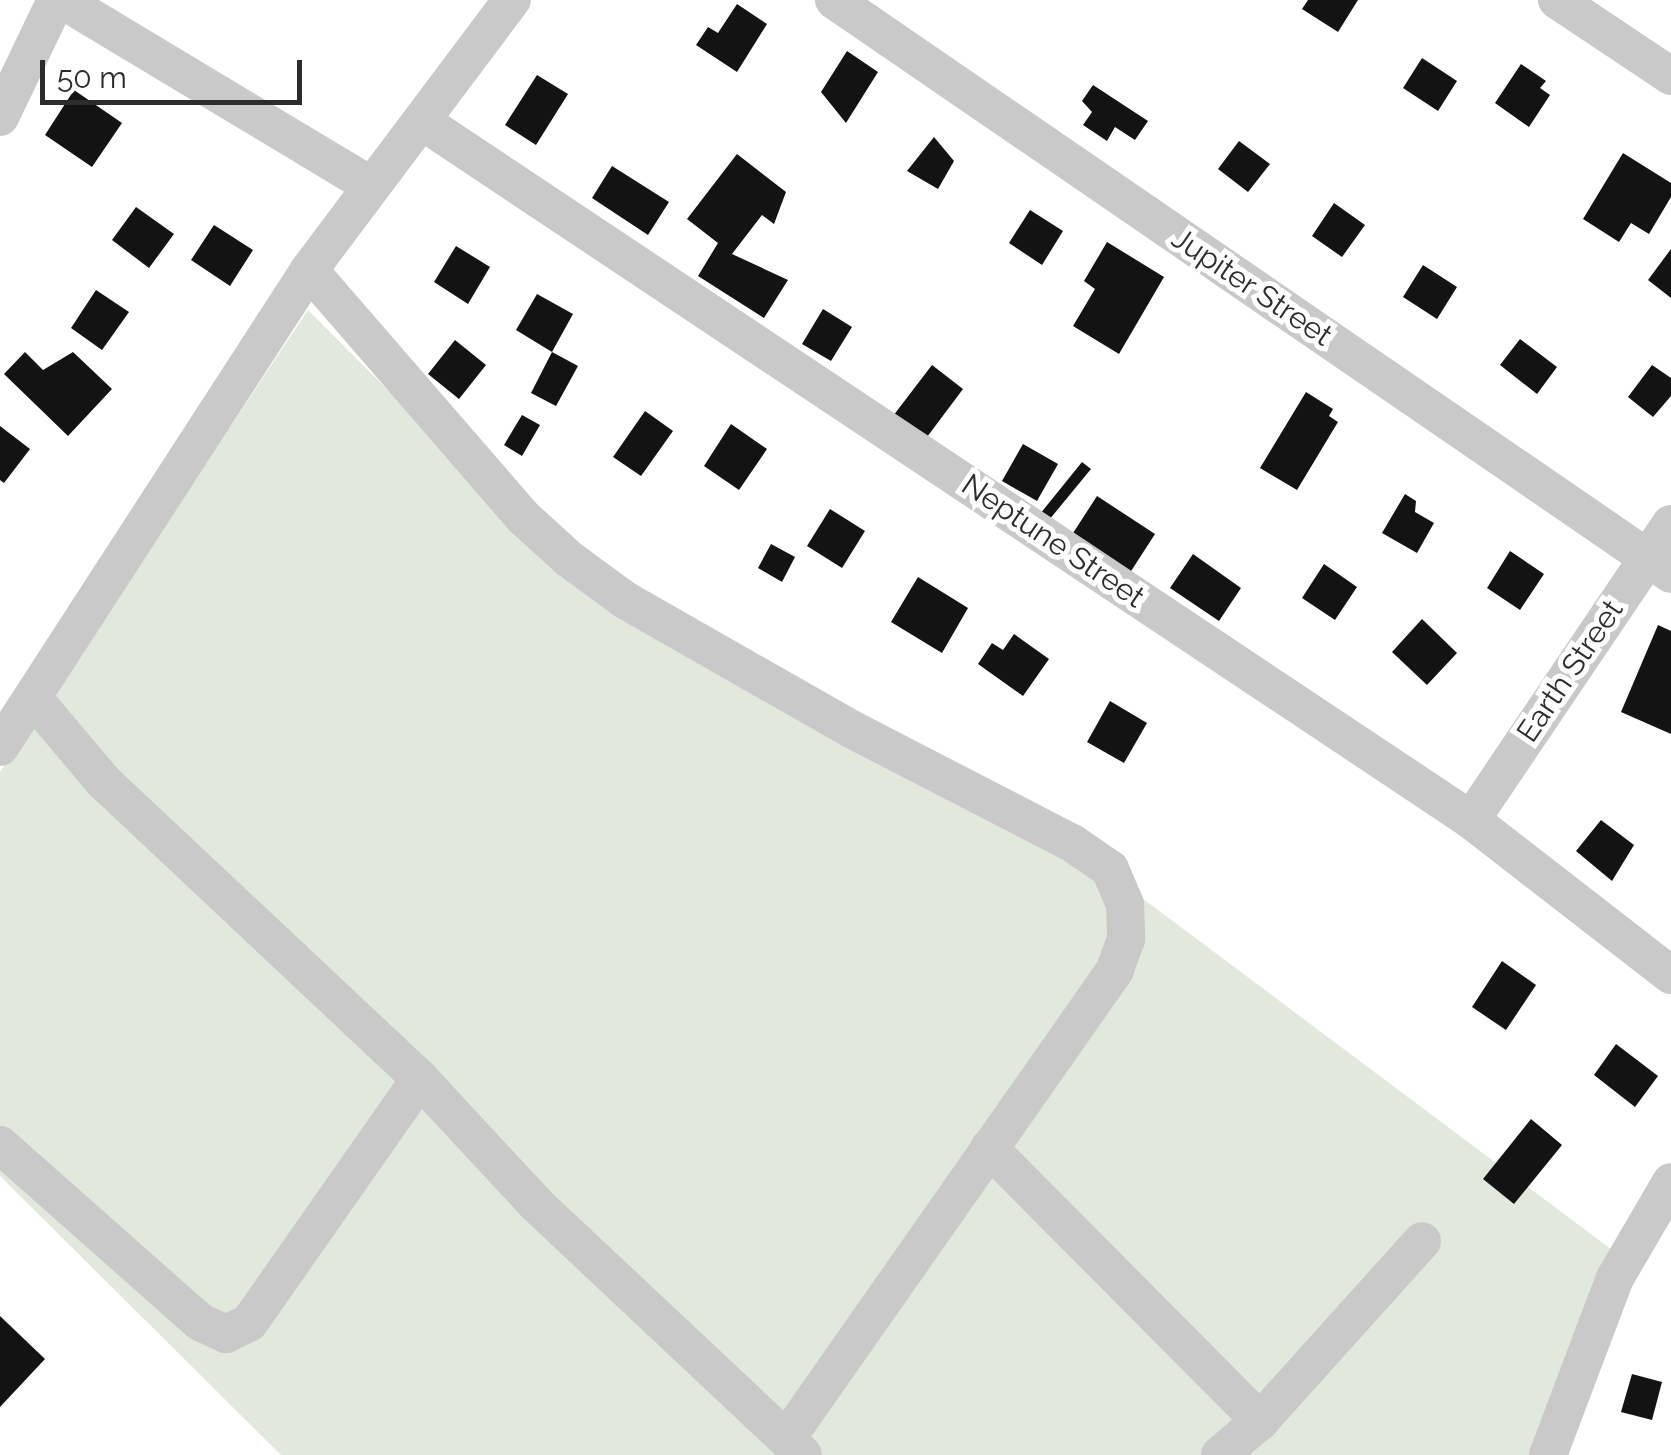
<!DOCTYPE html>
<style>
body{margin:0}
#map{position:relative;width:1671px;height:1455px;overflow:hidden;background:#fff;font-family:Raleway,sans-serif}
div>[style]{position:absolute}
.green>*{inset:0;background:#e0e9db}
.building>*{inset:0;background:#131313}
.minor>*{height:38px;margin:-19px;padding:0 19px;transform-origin:19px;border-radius:19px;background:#c9c9c9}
span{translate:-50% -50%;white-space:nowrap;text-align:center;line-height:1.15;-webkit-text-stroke:10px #fff;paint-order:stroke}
.street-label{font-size:30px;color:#2c2c2c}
.scale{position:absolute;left:40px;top:60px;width:262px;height:45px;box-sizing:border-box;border:5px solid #2c2c2c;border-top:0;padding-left:12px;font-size:30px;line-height:35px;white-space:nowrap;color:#2c2c2c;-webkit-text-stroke:8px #fff;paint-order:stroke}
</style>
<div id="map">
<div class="green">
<div style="clip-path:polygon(308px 310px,597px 600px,1126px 886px,1620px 1256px,1530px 1455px,281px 1455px,0 1176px,0 772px)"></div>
</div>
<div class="building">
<div style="clip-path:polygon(1308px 0,1358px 0,1338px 32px,1302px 9px)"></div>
<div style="clip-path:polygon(737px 4px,767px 24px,737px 72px,696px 45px,708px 27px,718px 33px)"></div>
<div style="clip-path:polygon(847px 51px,878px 72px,846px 123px,821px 92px)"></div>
<div style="clip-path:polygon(1422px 58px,1457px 81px,1438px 111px,1403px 88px)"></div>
<div style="clip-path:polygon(1521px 64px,1546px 81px,1540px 88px,1550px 95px,1529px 127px,1495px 103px)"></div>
<div style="clip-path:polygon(537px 75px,568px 94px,536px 145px,505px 125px)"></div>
<div style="clip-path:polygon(1093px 85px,1148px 121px,1135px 140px,1115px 127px,1107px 141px,1083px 125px,1092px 112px,1082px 101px)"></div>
<div style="clip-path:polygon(74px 90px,122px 123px,92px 167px,45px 135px)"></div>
<div style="clip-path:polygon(934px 137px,954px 161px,938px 189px,907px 171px)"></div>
<div style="clip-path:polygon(1239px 141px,1270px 164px,1248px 192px,1218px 169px)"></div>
<div style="clip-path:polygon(1623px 153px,1671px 183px,1671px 197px,1649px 234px,1631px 223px,1619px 242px,1583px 219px)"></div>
<div style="clip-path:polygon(737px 154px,786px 192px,774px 224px,762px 215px,732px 254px,788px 280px,764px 318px,698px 276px,718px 243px,687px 219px)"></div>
<div style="clip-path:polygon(612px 166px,669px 202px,648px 235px,592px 198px)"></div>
<div style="clip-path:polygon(1334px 203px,1365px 225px,1342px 257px,1312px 236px)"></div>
<div style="clip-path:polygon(136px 207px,174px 234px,149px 268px,112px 240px)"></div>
<div style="clip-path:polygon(1030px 210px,1063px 231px,1042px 265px,1009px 243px)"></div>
<div style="clip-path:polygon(214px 225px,253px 250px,230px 286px,191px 260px)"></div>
<div style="clip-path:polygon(1107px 242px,1164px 277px,1119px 354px,1073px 326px,1095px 289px,1084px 281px)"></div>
<div style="clip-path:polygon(456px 246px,490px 267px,468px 304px,434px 282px)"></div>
<div style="clip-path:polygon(1671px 249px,1671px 298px,1648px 280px)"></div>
<div style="clip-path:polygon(1423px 265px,1457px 287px,1437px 319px,1403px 297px)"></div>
<div style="clip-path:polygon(96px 290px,129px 312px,102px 350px,71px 328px)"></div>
<div style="clip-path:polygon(537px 294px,573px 314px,552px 352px,516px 330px)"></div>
<div style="clip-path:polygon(823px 309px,852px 327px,831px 361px,802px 344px)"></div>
<div style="clip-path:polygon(1520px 339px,1557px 367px,1537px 394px,1500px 365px)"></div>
<div style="clip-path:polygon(455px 340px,486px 365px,459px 399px,428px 374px)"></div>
<div style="clip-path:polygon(25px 352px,43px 370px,73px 352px,112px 389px,68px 436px,4px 374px)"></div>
<div style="clip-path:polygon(552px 352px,578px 366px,556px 406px,531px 393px)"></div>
<div style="clip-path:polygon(932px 365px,963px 389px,924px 441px,893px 416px)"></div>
<div style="clip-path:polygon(1652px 365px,1671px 378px,1671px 396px,1653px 417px,1628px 397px)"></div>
<div style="clip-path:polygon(1306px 392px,1333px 409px,1329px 416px,1338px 422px,1297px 490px,1260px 468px)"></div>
<div style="clip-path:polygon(645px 411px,673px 431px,641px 476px,613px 457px)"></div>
<div style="clip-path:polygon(522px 415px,540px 425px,522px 456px,504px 445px)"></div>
<div style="clip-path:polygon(731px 424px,767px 449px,739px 490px,704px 466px)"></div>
<div style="clip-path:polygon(0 426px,30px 449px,4px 483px,0 480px)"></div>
<div style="clip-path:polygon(1023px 444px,1058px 464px,1037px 501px,1002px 481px)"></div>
<div style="clip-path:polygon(1082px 462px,1091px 469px,1049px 520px,1040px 514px)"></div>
<div style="clip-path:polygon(1405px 494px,1416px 501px,1415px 512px,1434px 523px,1417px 553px,1382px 533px)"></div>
<div style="clip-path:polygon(1097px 496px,1155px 534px,1124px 582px,1066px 544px)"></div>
<div style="clip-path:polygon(830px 509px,865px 531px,842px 568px,807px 546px)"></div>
<div style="clip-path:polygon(771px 544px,795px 557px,782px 582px,758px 568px)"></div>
<div style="clip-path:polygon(1510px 551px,1544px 574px,1520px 610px,1487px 588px)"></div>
<div style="clip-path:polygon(1193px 554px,1241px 588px,1219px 621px,1170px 588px)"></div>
<div style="clip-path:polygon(1324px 564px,1357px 587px,1335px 620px,1302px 598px)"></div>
<div style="clip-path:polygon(918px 577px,968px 608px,942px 653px,891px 622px)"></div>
<div style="clip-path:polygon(1422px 619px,1457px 653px,1427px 685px,1392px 652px)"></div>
<div style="clip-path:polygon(1658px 625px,1671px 631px,1671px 734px,1621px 712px)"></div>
<div style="clip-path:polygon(1014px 634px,1049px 659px,1023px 696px,978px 664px,992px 643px,1003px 650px)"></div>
<div style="clip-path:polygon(1110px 701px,1147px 723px,1124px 763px,1087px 742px)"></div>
<div style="clip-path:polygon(1601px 820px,1634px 845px,1612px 881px,1576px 851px)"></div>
<div style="clip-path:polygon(1502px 961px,1536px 985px,1506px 1030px,1472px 1007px)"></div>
<div style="clip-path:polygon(1616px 1044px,1658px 1076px,1635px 1107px,1594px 1075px)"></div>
<div style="clip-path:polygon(1531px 1119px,1562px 1145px,1514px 1204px,1483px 1179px)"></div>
<div style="clip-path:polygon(0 1316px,45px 1359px,0 1407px)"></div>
<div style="clip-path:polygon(1632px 1374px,1662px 1382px,1652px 1420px,1621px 1412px)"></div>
</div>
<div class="minor">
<div style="left:62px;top:0;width:359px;rotate:31deg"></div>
<div style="left:834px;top:0;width:1015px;rotate:34.44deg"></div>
<div style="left:1557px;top:0;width:137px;rotate:33.7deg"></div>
<div style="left:0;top:117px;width:130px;rotate:-64.4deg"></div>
<div style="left:423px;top:122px;width:1259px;rotate:33.66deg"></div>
<div style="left:1471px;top:820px;width:253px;rotate:37.8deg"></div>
<div style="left:309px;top:270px;width:328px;rotate:49.1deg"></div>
<div style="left:524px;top:518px;width:61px;rotate:42.3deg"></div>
<div style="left:569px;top:559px;width:69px;rotate:36.2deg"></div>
<div style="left:625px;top:600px;width:262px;rotate:29.7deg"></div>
<div style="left:853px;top:730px;width:246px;rotate:27.3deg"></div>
<div style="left:1072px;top:843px;width:46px;rotate:34.4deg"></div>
<div style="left:1110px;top:869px;width:38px;rotate:67deg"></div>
<div style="left:1125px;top:904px;width:35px;rotate:88deg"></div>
<div style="left:1126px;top:939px;width:33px;rotate:110deg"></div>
<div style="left:1115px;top:970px;width:571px;rotate:125.02deg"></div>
<div style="left:33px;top:698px;width:110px;rotate:49.8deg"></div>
<div style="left:104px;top:782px;width:434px;rotate:43.2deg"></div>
<div style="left:420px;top:1079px;width:171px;rotate:47.1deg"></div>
<div style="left:536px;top:1204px;width:366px;rotate:43.2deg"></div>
<div style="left:0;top:747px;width:568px;rotate:-57.06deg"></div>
<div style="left:309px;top:270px;width:338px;rotate:-53.1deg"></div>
<div style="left:1471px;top:820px;width:357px;rotate:-56deg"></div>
<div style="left:0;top:1145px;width:267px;rotate:41.5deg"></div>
<div style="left:200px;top:1322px;width:29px;rotate:25deg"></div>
<div style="left:226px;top:1334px;width:25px;rotate:-26deg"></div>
<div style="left:249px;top:1323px;width:298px;rotate:-55deg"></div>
<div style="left:989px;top:1148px;width:385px;rotate:45.2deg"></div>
<div style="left:1220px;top:1455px;width:52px;rotate:-40.4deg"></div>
<div style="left:1260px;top:1421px;width:242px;rotate:-48deg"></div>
<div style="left:1548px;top:1455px;width:189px;rotate:-69.3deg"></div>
<div style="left:1615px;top:1278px;width:111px;rotate:-59.7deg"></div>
</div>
<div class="street-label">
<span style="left:1252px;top:287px;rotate:34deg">Jupiter Street</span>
<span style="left:1053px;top:541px;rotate:34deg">Neptune Street</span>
<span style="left:1570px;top:671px;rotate:-56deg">Earth Street</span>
</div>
<div class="scale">50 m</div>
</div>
